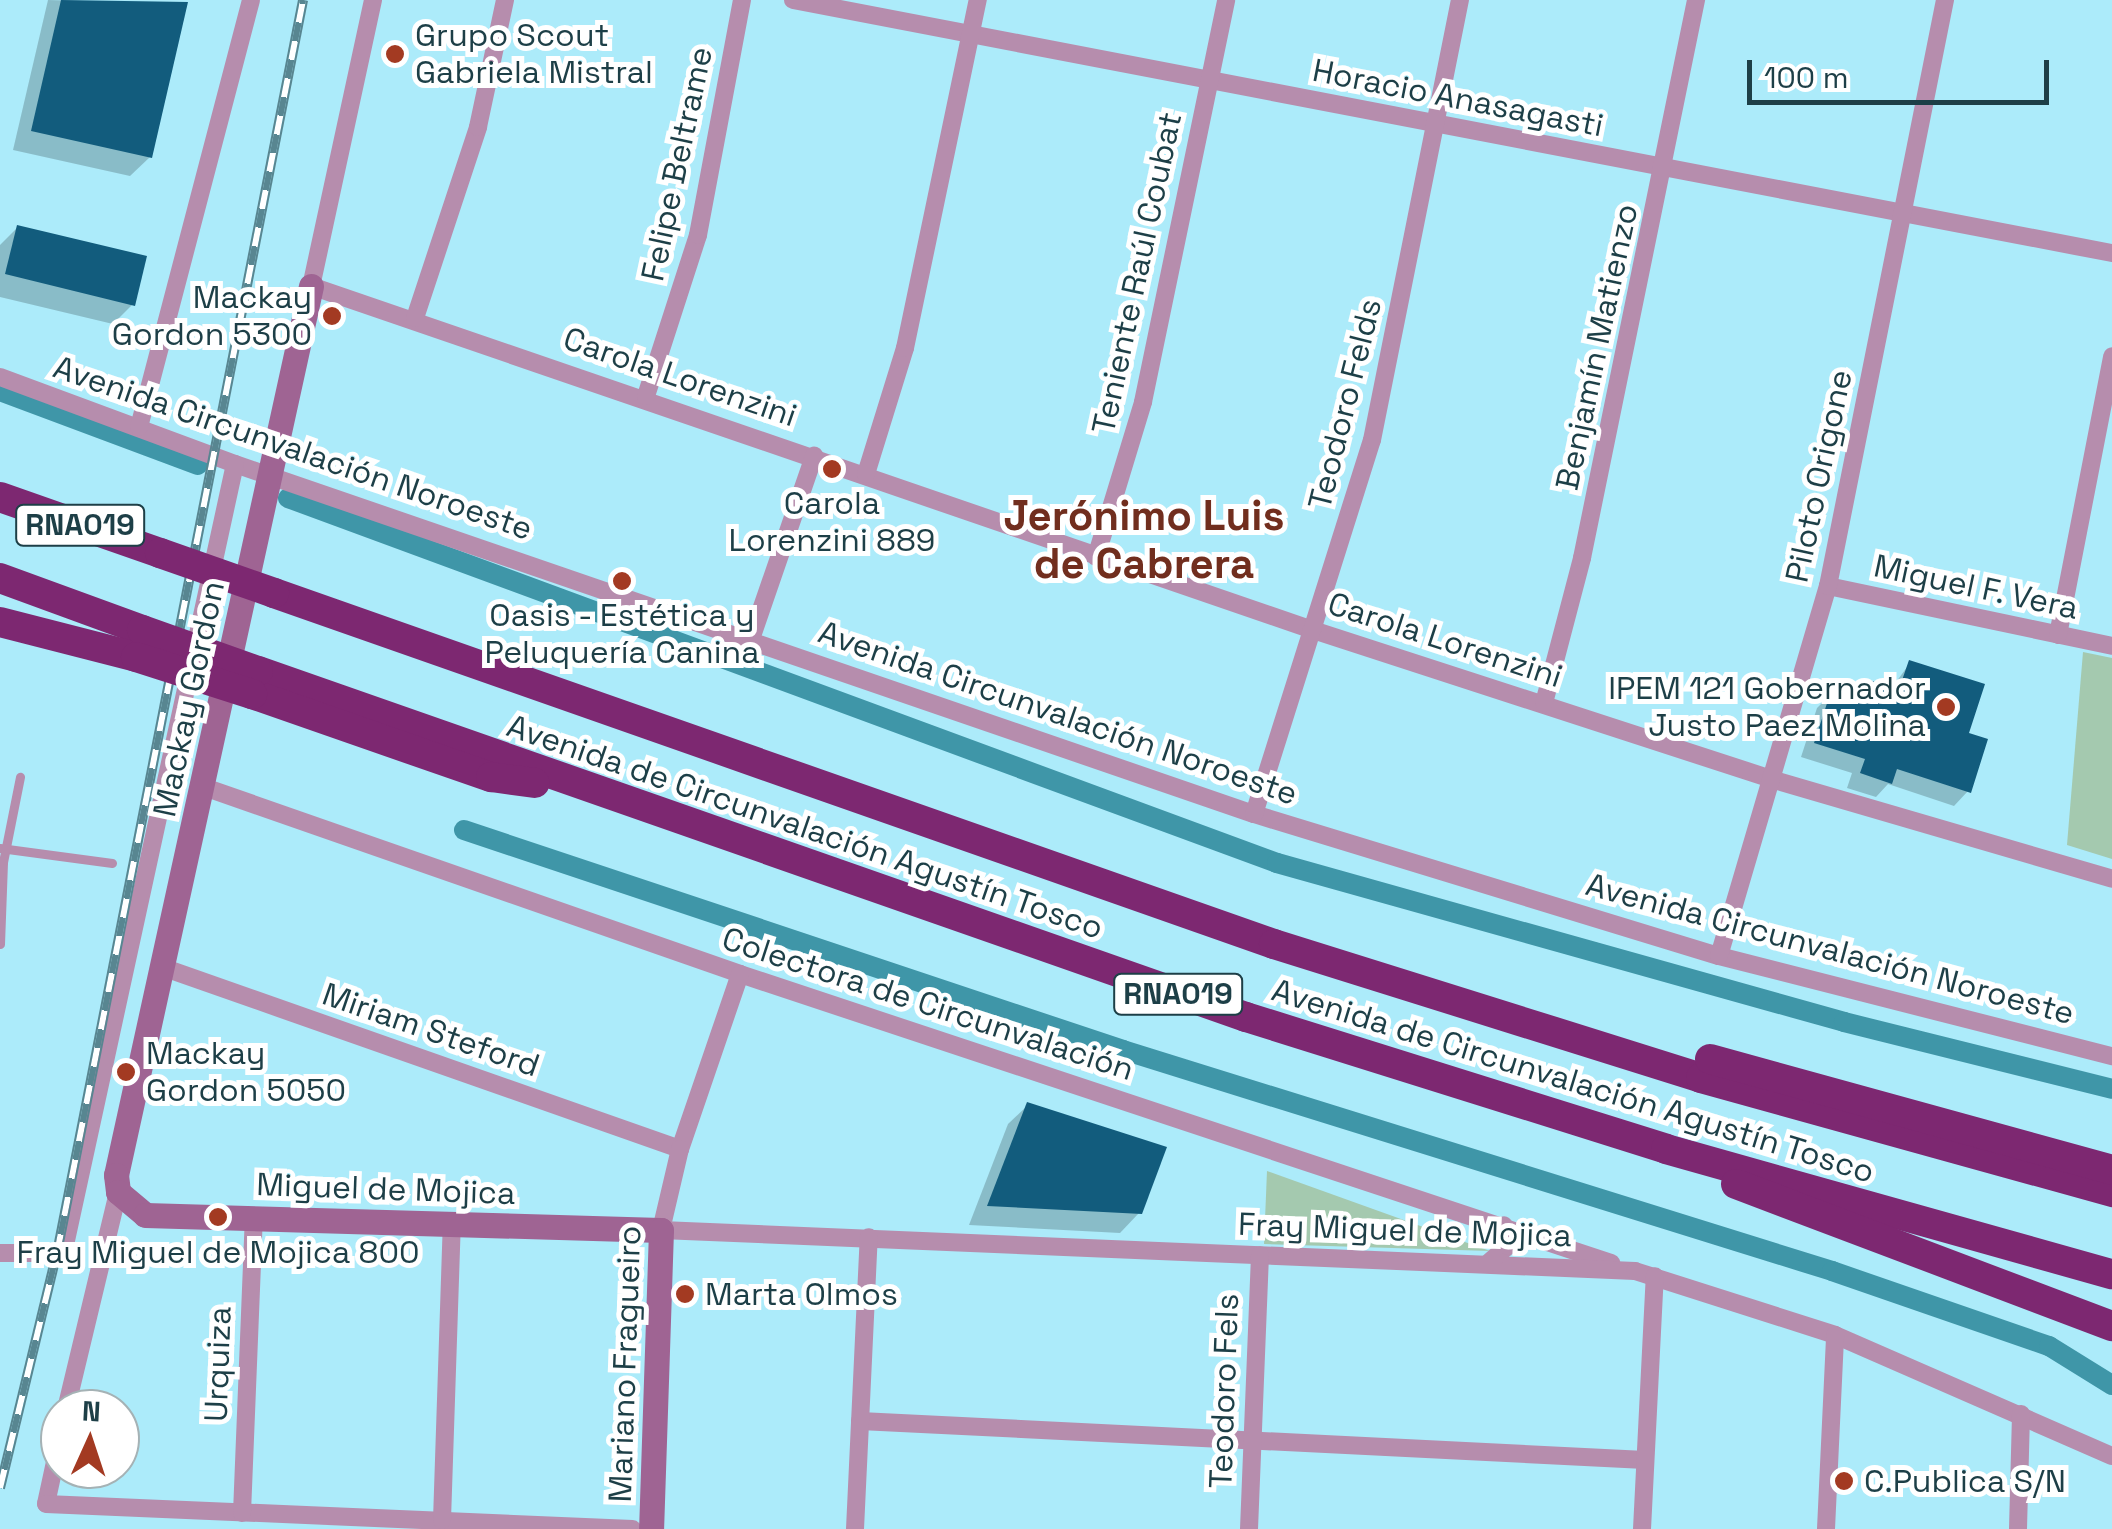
<!DOCTYPE html>
<meta charset="utf-8">
<style>
body{margin:0}
#map{position:relative;width:2112px;height:1529px;overflow:hidden;background:#acebfa;font-family:"Space Grotesk",sans-serif}
div>[style]{position:absolute}
.green>*{inset:0;background:#a4c9af}
.shadow>*{inset:0;background:#0003}
.canal>*{height:20px;margin:-10px;padding:0 10px;transform-origin:10px;border-radius:10px;background:#3f96a8}
.building>*{inset:0;background:#125c7d}
.service>*{height:9px;margin:-4.5px;padding:0 4.5px;transform-origin:4.5px;border-radius:4.5px;background:#b68dad}
.minor>*{height:18px;margin:-9px;padding:0 9px;transform-origin:9px;border-radius:9px;background:#b68dad}
.secondary>*{height:25px;margin:-12.5px;padding:0 12.5px;transform-origin:12.5px;border-radius:12.5px;background:#9f6493}
.motorway>*{height:30px;margin:-15px;padding:0 15px;transform-origin:15px;border-radius:15px;background:#7d2871}
.rail>*{height:10px;margin-top:-5px;transform-origin:0;background:repeating-linear-gradient(90deg,#fff 0 19px,#588691 0 38px);box-sizing:border-box;border-block:2px solid #588691}
.motorway-bridge>*{height:30px;margin:-15px;padding:0 15px;transform-origin:15px;border-radius:15px;background:#7d2871}
.dots>*{width:28px;height:28px;translate:-50% -50%;box-sizing:border-box;border:5px solid #fff;border-radius:50%}
span{translate:-50% -50%;white-space:nowrap;text-align:center;line-height:1.15;-webkit-text-stroke:10px #fff;paint-order:stroke}
.shield-label span{padding:2px 8px;background:#fff;border:2px solid;border-radius:8px;-webkit-text-stroke-width:0}
.shield-label{font-size:30px;color:#1d3f47;font-weight:700}
.poi-label{font-size:32px;color:#1d3f47}
.left{translate:0 -50%;text-align:left}
.right{translate:-100% -50%;text-align:right}
.street-label{font-size:32px;color:#1d3f47}
.district-label{font-size:42px;color:#712e1e;font-weight:700}
.north{position:absolute;left:40px;top:1389px;width:100px;height:100px;box-sizing:border-box;background:#fff;border:2px solid #a5b2b5;border-radius:50%;rotate:3deg;font-size:28px;font-weight:700;line-height:40px;text-align:center;color:#1d3f47}
.north::after{content:'';display:block;margin:auto;width:35px;height:45px;background:#a33a22;clip-path:polygon(50% 0,100% 100%,50% 72%,0 100%)}
.scale{position:absolute;left:1747px;top:60px;width:302px;height:45px;box-sizing:border-box;border:5px solid #1d3f47;border-top:0;padding-left:12px;font-size:30px;line-height:35px;white-space:nowrap;color:#1d3f47;-webkit-text-stroke:8px #fff;paint-order:stroke}
</style>
<div id="map">
<div class="green">
<div style="clip-path:polygon(2083px 652px,2112px 658px,2112px 859px,2067px 845px)"></div>
<div style="clip-path:polygon(1267px 1171px,1490px 1251px,1264px 1244px)"></div>
</div>
<div class="shadow">
<div style="clip-path:polygon(48px 0,185px 4px,150px 157px,130px 176px,13px 150px)"></div>
<div style="clip-path:polygon(18px 227px,133px 304px,113px 324px,0 297px,0 245px)"></div>
<div style="clip-path:polygon(1910px 663px,1965px 735px,1968px 791px,1954px 806px,1888px 784px,1876px 797px,1847px 788px,1852px 773px,1801px 757px,1817px 708px,1831px 694px,1854px 701px,1870px 682px,1891px 689px)"></div>
<div style="clip-path:polygon(1028px 1105px,1139px 1213px,1120px 1233px,969px 1225px,1008px 1124px)"></div>
</div>
<div class="canal">
<div style="left:0;top:391px;width:211px;rotate:20.5deg"></div>
<div style="left:288px;top:498px;width:1054px;rotate:20.26deg"></div>
<div style="left:1277px;top:863px;width:589px;rotate:15.66deg"></div>
<div style="left:1844px;top:1022px;width:276px;rotate:14deg"></div>
<div style="left:464px;top:830px;width:695px;rotate:18.46deg"></div>
<div style="left:1123px;top:1050px;width:743px;rotate:17.31deg"></div>
<div style="left:1832px;top:1271px;width:230px;rotate:19.1deg"></div>
<div style="left:2049px;top:1346px;width:74px;rotate:31.8deg"></div>
</div>
<div class="building">
<div style="clip-path:polygon(61px 0,188px 2px,152px 158px,31px 131px)"></div>
<div style="clip-path:polygon(17px 225px,147px 256px,135px 306px,5px 274px)"></div>
<div style="clip-path:polygon(1909px 660px,1985px 684px,1969px 733px,1988px 739px,1971px 793px,1897px 769px,1892px 784px,1860px 773px,1865px 759px,1814px 743px,1831px 691px,1862px 701px,1869px 680px,1899px 689px)"></div>
<div style="clip-path:polygon(1027px 1102px,1167px 1147px,1142px 1214px,987px 1206px)"></div>
</div>
<div class="service">
<div style="left:0;top:848px;width:113px;rotate:7.6deg"></div>
<div style="left:0;top:944px;width:82px;rotate:-87.9deg"></div>
<div style="left:3px;top:862px;width:87px;rotate:-78.7deg"></div>
</div>
<div class="minor">
<div style="left:373px;top:0;width:293px;rotate:102.2deg"></div>
<div style="left:311px;top:286px;width:1063px;rotate:18.95deg"></div>
<div style="left:1316px;top:631px;width:478px;rotate:18deg"></div>
<div style="left:1771px;top:779px;width:355px;rotate:16.3deg"></div>
<div style="left:793px;top:0;width:1343px;rotate:10.86deg"></div>
<div style="left:415px;top:318px;width:201px;rotate:-71.7deg"></div>
<div style="left:478px;top:127px;width:130px;rotate:-78deg"></div>
<div style="left:0;top:377px;width:251px;rotate:20.3deg"></div>
<div style="left:235px;top:464px;width:1077px;rotate:18.96deg"></div>
<div style="left:1254px;top:814px;width:486px;rotate:17deg"></div>
<div style="left:1719px;top:956px;width:406px;rotate:14.3deg"></div>
<div style="left:646px;top:396px;width:169px;rotate:-72.1deg"></div>
<div style="left:698px;top:235px;width:239px;rotate:-79.4deg"></div>
<div style="left:139px;top:427px;width:441px;rotate:-75.3deg"></div>
<div style="left:866px;top:474px;width:132px;rotate:-72.8deg"></div>
<div style="left:905px;top:348px;width:356px;rotate:-78.2deg"></div>
<div style="left:1096px;top:557px;width:162px;rotate:-73.1deg"></div>
<div style="left:1143px;top:402px;width:410px;rotate:-78.3deg"></div>
<div style="left:1828px;top:586px;width:290px;rotate:11.9deg"></div>
<div style="left:2058px;top:635px;width:284px;rotate:-79deg"></div>
<div style="left:751px;top:639px;width:194px;rotate:-71deg"></div>
<div style="left:1544px;top:703px;width:150px;rotate:-75.3deg"></div>
<div style="left:1582px;top:558px;width:570px;rotate:-78.45deg"></div>
<div style="left:204px;top:787px;width:568px;rotate:19.23deg"></div>
<div style="left:740px;top:974px;width:918px;rotate:18.36deg"></div>
<div style="left:1254px;top:814px;width:392px;rotate:-72.5deg"></div>
<div style="left:1372px;top:440px;width:449px;rotate:-78.7deg"></div>
<div style="left:1719px;top:956px;width:386px;rotate:-73.6deg"></div>
<div style="left:1828px;top:586px;width:598px;rotate:-78.71deg"></div>
<div style="left:162px;top:967px;width:549px;rotate:19.36deg"></div>
<div style="left:740px;top:974px;width:185px;rotate:108.9deg"></div>
<div style="left:680px;top:1149px;width:83px;rotate:103.2deg"></div>
<div style="left:661px;top:1230px;width:975px;rotate:2.41deg"></div>
<div style="left:1635px;top:1271px;width:210px;rotate:17.7deg"></div>
<div style="left:1835px;top:1335px;width:302px;rotate:23.6deg"></div>
<div style="left:0;top:1253px;width:57px"></div>
<div style="left:57px;top:1253px;width:11px;rotate:-45deg"></div>
<div style="left:65px;top:1245px;width:799px;rotate:-77.72deg"></div>
<div style="left:1487px;top:1264px;width:28px;rotate:-41deg"></div>
<div style="left:1508px;top:1246px;width:21px;rotate:-101deg"></div>
<div style="left:66px;top:1409px;width:223px;rotate:-76.5deg"></div>
<div style="left:860px;top:1421px;width:786px;rotate:2.84deg"></div>
<div style="left:60px;top:1439px;width:66px;rotate:102.2deg"></div>
<div style="left:46px;top:1504px;width:587px;rotate:2.44deg"></div>
<div style="left:242px;top:1513px;width:295px;rotate:-87.7deg"></div>
<div style="left:442px;top:1520px;width:296px;rotate:-88.1deg"></div>
<div style="left:855px;top:1529px;width:292px;rotate:-87.3deg"></div>
<div style="left:1249px;top:1529px;width:274px;rotate:-87.7deg"></div>
<div style="left:1642px;top:1529px;width:253px;rotate:-87.1deg"></div>
<div style="left:1826px;top:1529px;width:194px;rotate:-87.3deg"></div>
<div style="left:2018px;top:1529px;width:115px;rotate:-88.5deg"></div>
</div>
<div class="secondary">
<div style="left:311px;top:286px;width:910px;rotate:102.37deg"></div>
<div style="left:116px;top:1175px;width:17px;rotate:83deg"></div>
<div style="left:118px;top:1192px;width:35px;rotate:40deg"></div>
<div style="left:145px;top:1215px;width:516px;rotate:1.67deg"></div>
<div style="left:661px;top:1230px;width:299px;rotate:91.9deg"></div>
</div>
<div class="motorway">
<div style="left:0;top:497px;width:170px;rotate:19.3deg"></div>
<div style="left:0;top:578px;width:151px;rotate:20.1deg"></div>
<div style="left:274px;top:593px;width:1060px;rotate:19.34deg"></div>
<div style="left:1274px;top:944px;width:448px;rotate:17.4deg"></div>
<div style="left:1701px;top:1078px;width:427px;rotate:15.5deg"></div>
<div style="left:0;top:622px;width:140px;rotate:14.4deg"></div>
<div style="left:258px;top:671px;width:1047px;rotate:19.3deg"></div>
<div style="left:1246px;top:1017px;width:440px;rotate:17.4deg"></div>
<div style="left:1666px;top:1149px;width:463px;rotate:15.7deg"></div>
<div style="left:252px;top:694px;width:253px;rotate:19.2deg"></div>
<div style="left:491px;top:777px;width:44px;rotate:7.8deg"></div>
<div style="left:1710px;top:1059px;width:417px;rotate:15.4deg"></div>
<div style="left:1736px;top:1184px;width:402px;rotate:20.7deg"></div>
</div>
<div class="rail">
<div style="left:0;top:1488px;width:242px;rotate:-76.4deg"></div>
<div style="left:57px;top:1253px;width:1277px;rotate:-78.89deg"></div>
</div>
<div class="motorway-bridge">
<div style="left:160px;top:553px;width:121px;rotate:19.3deg"></div>
<div style="left:142px;top:630px;width:123px;rotate:19.5deg"></div>
<div style="left:136px;top:657px;width:122px;rotate:17.7deg"></div>
</div>
<div class="dots">
<div style="left:395px;top:54px;background:#a33a22"></div>
<div style="left:332px;top:316px;background:#a33a22"></div>
<div style="left:832px;top:469px;background:#a33a22"></div>
<div style="left:622px;top:581px;background:#a33a22"></div>
<div style="left:1946px;top:707px;background:#a33a22"></div>
<div style="left:126px;top:1072px;background:#a33a22"></div>
<div style="left:218px;top:1217px;background:#a33a22"></div>
<div style="left:685px;top:1294px;background:#a33a22"></div>
<div style="left:1844px;top:1481px;background:#a33a22"></div>
</div>
<div class="shield-label">
<span style="left:80px;top:525px">RNA019</span>
<span style="left:1178px;top:994px">RNA019</span>
</div>
<div class="poi-label">
<span class="left" style="left:415px;top:54px">Grupo Scout<br>Gabriela Mistral</span>
<span class="right" style="left:312px;top:316px">Mackay<br>Gordon 5300</span>
<span style="left:832px;top:522px">Carola<br>Lorenzini 889</span>
<span style="left:622px;top:634px">Oasis - Estética y<br>Peluquería Canina</span>
<span class="right" style="left:1926px;top:707px">IPEM 121 Gobernador<br>Justo Paez Molina</span>
<span class="left" style="left:146px;top:1072px">Mackay<br>Gordon 5050</span>
<span style="left:218px;top:1252px">Fray Miguel de Mojica 800</span>
<span class="left" style="left:705px;top:1294px">Marta Olmos</span>
<span class="left" style="left:1864px;top:1481px">C.Publica S/N</span>
</div>
<div class="street-label">
<span style="left:1458px;top:98px;rotate:11deg">Horacio Anasagasti</span>
<span style="left:677px;top:164px;rotate:-78deg">Felipe Beltrame</span>
<span style="left:1137px;top:273px;rotate:-78deg">Teniente Raúl Coubat</span>
<span style="left:1597px;top:347px;rotate:-78deg">Benjamín Matienzo</span>
<span style="left:680px;top:377px;rotate:19deg">Carola Lorenzini</span>
<span style="left:1345px;top:404px;rotate:-76deg">Teodoro Felds</span>
<span style="left:293px;top:448px;rotate:19deg">Avenida Circunvalación Noroeste</span>
<span style="left:1819px;top:476px;rotate:-78deg">Piloto Origone</span>
<span style="left:1976px;top:587px;rotate:12deg">Miguel F. Vera</span>
<span style="left:1445px;top:640px;rotate:18deg">Carola Lorenzini</span>
<span style="left:189px;top:699px;rotate:-78deg">Mackay Gordon</span>
<span style="left:1058px;top:713px;rotate:19deg">Avenida Circunvalación Noroeste</span>
<span style="left:805px;top:827px;rotate:19deg">Avenida de Circunvalación Agustín Tosco</span>
<span style="left:1830px;top:949px;rotate:15deg">Avenida Circunvalación Noroeste</span>
<span style="left:928px;top:1004px;rotate:18deg">Colectora de Circunvalación</span>
<span style="left:431px;top:1030px;rotate:19deg">Miriam Steford</span>
<span style="left:1573px;top:1081px;rotate:17deg">Avenida de Circunvalación Agustín Tosco</span>
<span style="left:386px;top:1189px;rotate:2deg">Miguel de Mojica</span>
<span style="left:1405px;top:1230px;rotate:2deg">Fray Miguel de Mojica</span>
<span style="left:218px;top:1364px;rotate:-88deg">Urquiza</span>
<span style="left:625px;top:1364px;rotate:-88deg">Mariano Fragueiro</span>
<span style="left:1224px;top:1391px;rotate:-88deg">Teodoro Fels</span>
</div>
<div class="district-label">
<span style="left:1144px;top:540px">Jerónimo Luis<br>de Cabrera</span>
</div>
<div class="north">N</div>
<div class="scale">100 m</div>
</div>
